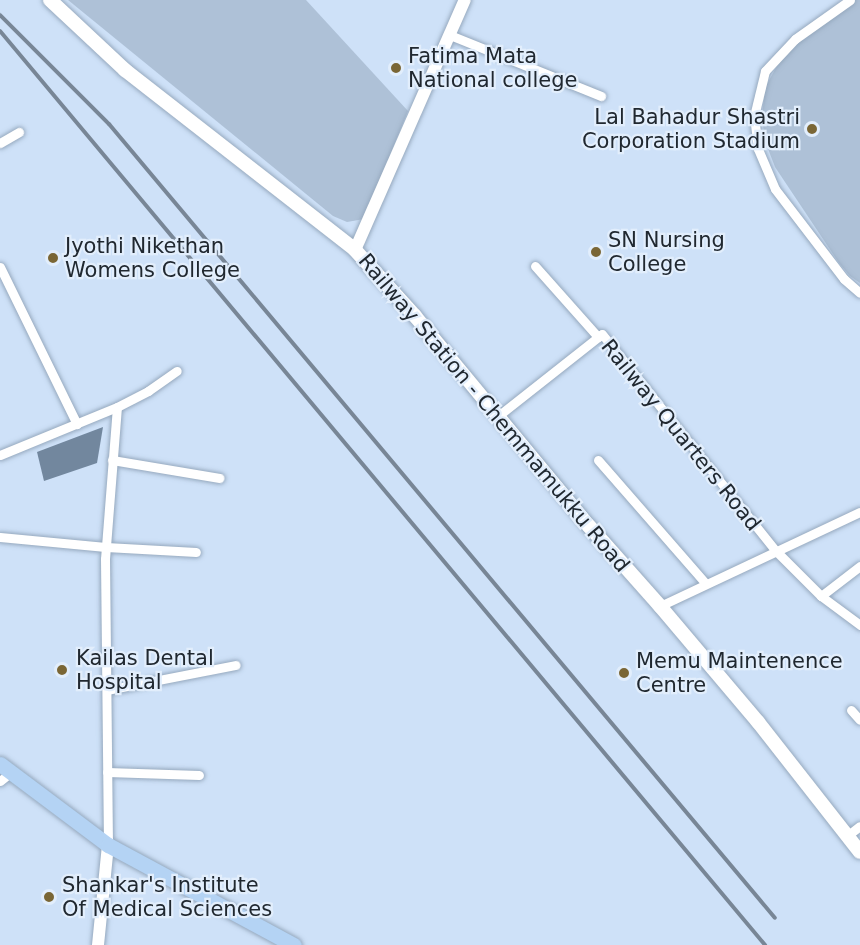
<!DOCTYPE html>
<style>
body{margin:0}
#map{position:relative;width:860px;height:945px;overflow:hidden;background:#cee1f8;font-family:"DejaVu Sans",sans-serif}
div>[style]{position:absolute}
.green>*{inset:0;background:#aec1d7}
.water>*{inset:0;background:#72879e}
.roads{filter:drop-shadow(0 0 2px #96a9be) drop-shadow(0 0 2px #96a9be)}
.minor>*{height:9px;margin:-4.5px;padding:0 4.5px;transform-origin:4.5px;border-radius:4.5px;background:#fff}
.tertiary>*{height:12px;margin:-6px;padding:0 6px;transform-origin:6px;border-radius:6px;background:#fff}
.secondary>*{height:14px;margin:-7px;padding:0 7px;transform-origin:7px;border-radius:7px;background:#fff}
.primary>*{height:15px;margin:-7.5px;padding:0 7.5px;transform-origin:7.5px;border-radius:7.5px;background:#b4d3f4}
.rail>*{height:4px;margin:-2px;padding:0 2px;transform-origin:2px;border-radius:2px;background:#788696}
.dots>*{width:16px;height:16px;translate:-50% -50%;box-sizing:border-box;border:3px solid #e2eefc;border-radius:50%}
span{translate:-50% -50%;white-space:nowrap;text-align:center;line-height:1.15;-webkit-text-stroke:4.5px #e2eefc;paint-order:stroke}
.poi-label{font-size:21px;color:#202830}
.left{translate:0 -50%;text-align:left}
.right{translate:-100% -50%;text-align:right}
.street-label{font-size:21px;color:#202830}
</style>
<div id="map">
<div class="green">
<div style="clip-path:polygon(68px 0,306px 0,408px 111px,364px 219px,347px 222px,333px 216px)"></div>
<div style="clip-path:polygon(855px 0,860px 0,860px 283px,850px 276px,839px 263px,775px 167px,765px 141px,762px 117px,765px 88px,779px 62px,795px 39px)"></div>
</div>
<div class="water">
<div style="clip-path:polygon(103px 427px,97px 463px,44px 481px,37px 452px)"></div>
</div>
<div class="roads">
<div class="minor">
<div style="left:850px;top:0;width:67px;rotate:144.7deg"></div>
<div style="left:795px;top:39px;width:44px;rotate:133.2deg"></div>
<div style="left:765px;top:71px;width:46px;rotate:103.7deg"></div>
<div style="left:754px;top:116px;width:33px;rotate:83deg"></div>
<div style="left:758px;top:149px;width:43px;rotate:67deg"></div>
<div style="left:775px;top:189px;width:113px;rotate:52.5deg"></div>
<div style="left:844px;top:279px;width:21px;rotate:41deg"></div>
<div style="left:450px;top:35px;width:163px;rotate:22deg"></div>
<div style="left:0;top:143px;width:22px;rotate:-30deg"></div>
<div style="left:535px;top:266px;width:95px;rotate:48.4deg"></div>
<div style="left:0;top:267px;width:175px;rotate:63.9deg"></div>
<div style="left:498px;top:416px;width:132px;rotate:-38.3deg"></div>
<div style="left:602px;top:334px;width:278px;rotate:51.3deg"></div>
<div style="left:776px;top:551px;width:64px;rotate:45deg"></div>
<div style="left:821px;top:596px;width:49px;rotate:36.6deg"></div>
<div style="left:0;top:455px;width:126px;rotate:-22.3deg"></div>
<div style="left:117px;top:407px;width:35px;rotate:-27deg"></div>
<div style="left:148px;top:391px;width:35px;rotate:-35deg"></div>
<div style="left:112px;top:460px;width:109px;rotate:9.5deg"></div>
<div style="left:598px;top:460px;width:164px;rotate:48.9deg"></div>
<div style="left:0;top:537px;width:106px;rotate:5.4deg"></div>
<div style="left:106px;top:547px;width:90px;rotate:3.2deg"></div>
<div style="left:821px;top:596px;width:49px;rotate:-37.6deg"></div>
<div style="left:660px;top:606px;width:221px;rotate:-25.2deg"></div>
<div style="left:107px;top:690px;width:131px;rotate:-11deg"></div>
<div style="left:851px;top:710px;width:13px;rotate:48deg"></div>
<div style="left:107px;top:772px;width:92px;rotate:1.9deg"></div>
<div style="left:0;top:781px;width:13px;rotate:-39deg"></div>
<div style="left:847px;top:836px;width:16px;rotate:-38deg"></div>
<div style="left:108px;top:845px;width:286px;rotate:-90.6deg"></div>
<div style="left:105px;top:559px;width:152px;rotate:-85.5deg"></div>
</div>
<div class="tertiary">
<div style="left:355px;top:250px;width:273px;rotate:-66.3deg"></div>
<div style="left:98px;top:945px;width:100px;rotate:-84.3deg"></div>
</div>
<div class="secondary">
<div style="left:50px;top:0;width:103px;rotate:43deg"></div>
<div style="left:125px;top:70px;width:292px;rotate:38deg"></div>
<div style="left:355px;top:250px;width:89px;rotate:47.7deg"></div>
<div style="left:415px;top:316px;width:273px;rotate:50.4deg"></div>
<div style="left:589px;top:526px;width:107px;rotate:48.4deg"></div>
<div style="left:660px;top:606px;width:152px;rotate:49.8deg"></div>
<div style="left:758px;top:722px;width:165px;rotate:51.9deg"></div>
</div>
<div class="primary">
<div style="left:0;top:764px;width:135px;rotate:36.9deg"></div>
<div style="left:108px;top:845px;width:211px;rotate:28.3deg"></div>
</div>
</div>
<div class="rail">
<div style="left:0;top:15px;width:154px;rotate:45deg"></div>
<div style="left:109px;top:124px;width:1036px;rotate:50.01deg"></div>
<div style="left:0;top:31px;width:1192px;rotate:50.07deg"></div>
</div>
<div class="dots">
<div style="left:396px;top:68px;background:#7a6635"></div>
<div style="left:812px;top:129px;background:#7a6635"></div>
<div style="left:596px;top:252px;background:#7a6635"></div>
<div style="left:53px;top:258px;background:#7a6635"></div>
<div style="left:62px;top:670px;background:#7a6635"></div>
<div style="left:624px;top:673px;background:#7a6635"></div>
<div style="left:49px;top:897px;background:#7a6635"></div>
</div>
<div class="poi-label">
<span class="left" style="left:408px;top:68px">Fatima Mata<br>National college</span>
<span class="right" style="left:800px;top:129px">Lal Bahadur Shastri<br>Corporation Stadium</span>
<span class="left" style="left:608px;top:252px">SN Nursing<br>College</span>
<span class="left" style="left:65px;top:258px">Jyothi Nikethan<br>Womens College</span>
<span class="left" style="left:76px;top:670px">Kailas Dental<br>Hospital</span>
<span class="left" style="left:636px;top:673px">Memu Maintenence<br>Centre</span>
<span class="left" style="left:62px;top:897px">Shankar's Institute<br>Of Medical Sciences</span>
</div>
<div class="street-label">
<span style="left:494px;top:413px;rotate:50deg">Railway Station - Chemmamukku Road</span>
<span style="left:681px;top:435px;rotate:51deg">Railway Quarters Road</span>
</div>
</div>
